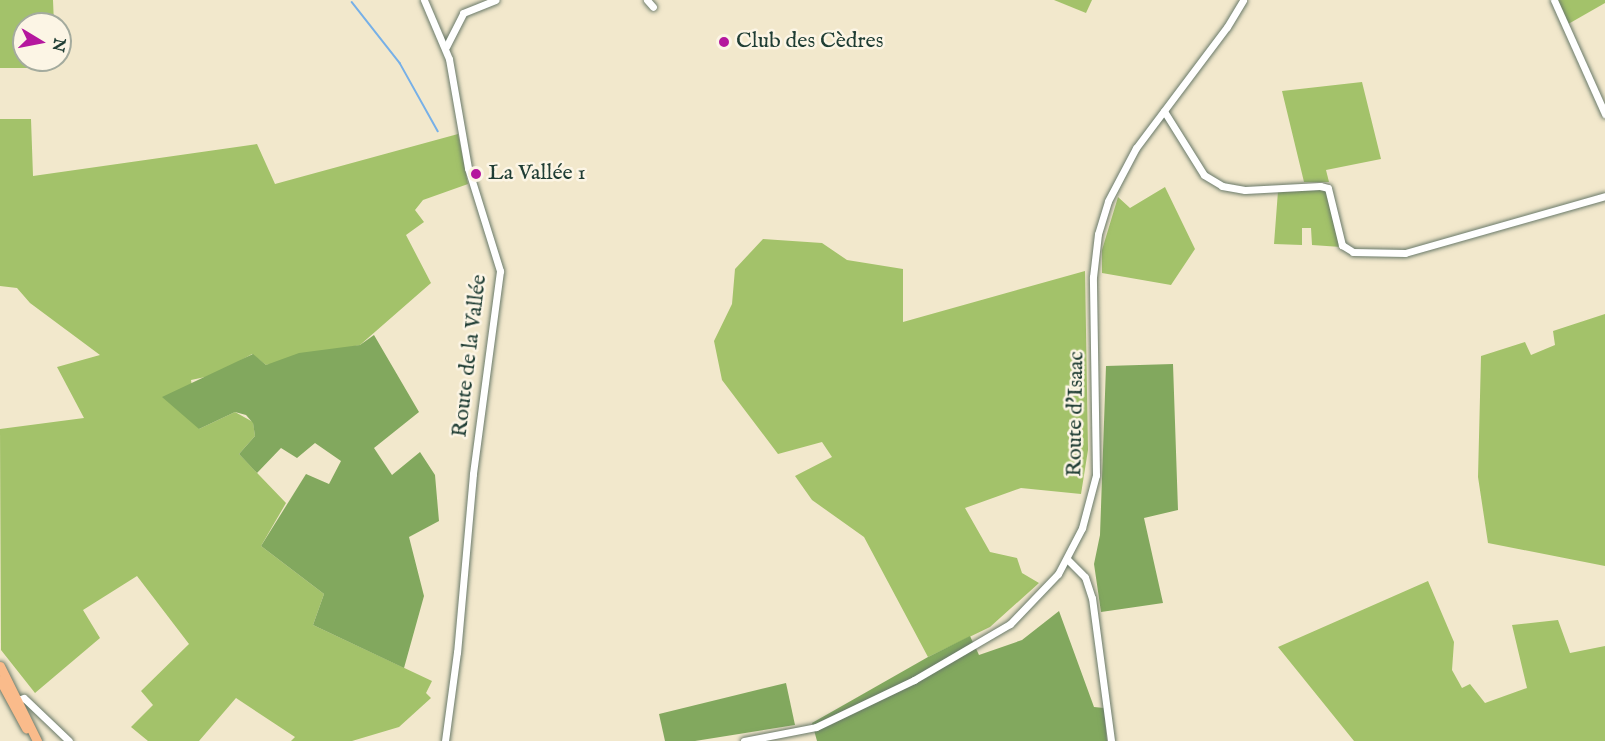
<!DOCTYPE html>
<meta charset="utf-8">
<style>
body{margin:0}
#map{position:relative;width:1605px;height:741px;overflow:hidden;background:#f2e8cc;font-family:"IM FELL English",serif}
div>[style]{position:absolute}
.green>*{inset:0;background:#a3c26a}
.forest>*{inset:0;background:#82a85e}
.stream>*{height:1.5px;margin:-0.75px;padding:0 0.75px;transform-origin:0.75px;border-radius:0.75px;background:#77b0e7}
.roads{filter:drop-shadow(0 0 2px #697969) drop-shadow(0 0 2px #697969)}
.minor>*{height:7px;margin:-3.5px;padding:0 3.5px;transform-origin:3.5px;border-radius:3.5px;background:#fff}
.major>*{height:9px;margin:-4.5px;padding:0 4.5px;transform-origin:4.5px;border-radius:4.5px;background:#fabb8b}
.dots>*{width:16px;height:16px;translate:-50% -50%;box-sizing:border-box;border:3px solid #fcf5e5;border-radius:50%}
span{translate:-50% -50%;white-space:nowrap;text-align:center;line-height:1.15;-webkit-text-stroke:5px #fcf5e5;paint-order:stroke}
.poi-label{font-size:22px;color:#1f3d34}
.left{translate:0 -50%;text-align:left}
.street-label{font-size:22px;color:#1f3d34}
.north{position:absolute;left:12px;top:12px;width:60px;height:60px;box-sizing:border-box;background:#fcf5e5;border:2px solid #a4ab9e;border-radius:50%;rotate:100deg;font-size:16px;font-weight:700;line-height:24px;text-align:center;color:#1f3d34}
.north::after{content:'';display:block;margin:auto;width:21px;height:27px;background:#b5179e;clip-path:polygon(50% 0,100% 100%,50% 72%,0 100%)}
</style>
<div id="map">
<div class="green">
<div style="clip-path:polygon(0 0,53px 0,54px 24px,24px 24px,24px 60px,56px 60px,57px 68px,0 68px)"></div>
<div style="clip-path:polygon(1054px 0,1092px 0,1086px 13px)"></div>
<div style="clip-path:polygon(1552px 0,1605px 0,1605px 3px,1563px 27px)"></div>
<div style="clip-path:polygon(1362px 82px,1381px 159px,1326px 170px,1329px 182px,1304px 182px,1282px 91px)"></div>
<div style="clip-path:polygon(0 119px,31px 119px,33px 176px,257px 144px,275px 184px,458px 134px,468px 184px,423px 200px,415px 210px,424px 222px,406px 235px,431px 283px,360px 345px,266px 365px,252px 354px,215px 375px,191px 380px,199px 429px,235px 412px,253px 422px,255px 436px,239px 454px,286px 503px,261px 546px,324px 594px,313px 625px,432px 681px,426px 693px,431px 698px,399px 727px,352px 741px,291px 741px,295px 737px,236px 698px,199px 741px,148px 741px,131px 727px,153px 705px,141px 691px,189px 644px,137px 576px,83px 610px,100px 638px,35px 693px,1px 650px,0 429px,84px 418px,57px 367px,100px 355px,30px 303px,17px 288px,0 286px)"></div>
<div style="clip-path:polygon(1165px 187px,1195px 249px,1171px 285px,1102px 273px,1102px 250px,1118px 197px,1130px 208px)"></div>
<div style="clip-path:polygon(1324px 189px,1330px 194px,1341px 247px,1312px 245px,1311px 228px,1302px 228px,1302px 245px,1274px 244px,1278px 191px)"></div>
<div style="clip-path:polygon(763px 239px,822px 243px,847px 260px,903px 269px,903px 322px,1085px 271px,1088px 450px,1081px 494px,1021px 488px,965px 508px,990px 552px,1017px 558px,1022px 573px,1039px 583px,990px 627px,928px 657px,864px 537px,812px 500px,795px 476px,832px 457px,822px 442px,778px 454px,722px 380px,714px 341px,732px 304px,735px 269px)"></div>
<div style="clip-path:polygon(1605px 314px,1605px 566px,1488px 543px,1478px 477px,1481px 356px,1525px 342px,1531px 355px,1555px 345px,1553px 331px)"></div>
<div style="clip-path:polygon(1428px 581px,1454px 642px,1452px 670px,1462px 688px,1470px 684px,1485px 703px,1527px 688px,1512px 625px,1558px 620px,1570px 653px,1605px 646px,1605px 741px,1354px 741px,1278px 647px)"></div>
</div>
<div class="forest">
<div style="clip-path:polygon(374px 335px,419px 412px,374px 448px,392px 475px,420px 452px,435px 475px,439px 521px,409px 537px,424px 596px,404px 668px,313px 625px,324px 594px,261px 546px,306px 474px,329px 484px,341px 461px,315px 443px,297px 458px,281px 448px,257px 473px,239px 454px,255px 436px,253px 423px,246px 415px,235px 412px,199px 429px,162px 397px,253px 354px,266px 365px,299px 353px,360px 345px)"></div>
<div style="clip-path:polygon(1173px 364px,1178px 510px,1144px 518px,1163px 603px,1101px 612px,1094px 564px,1100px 535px,1106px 366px)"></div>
<div style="clip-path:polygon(1059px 611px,1094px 707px,1104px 708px,1107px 741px,817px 741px,812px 723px,928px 657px,970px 636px,979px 655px,1022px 640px)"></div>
<div style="clip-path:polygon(786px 683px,795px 725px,695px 741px,665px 741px,659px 714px)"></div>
</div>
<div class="stream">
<div style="left:352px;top:2px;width:78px;rotate:51.8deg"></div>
<div style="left:400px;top:63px;width:78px;rotate:60.8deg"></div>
</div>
<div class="roads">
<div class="minor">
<div style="left:424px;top:0;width:64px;rotate:67deg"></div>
<div style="left:449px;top:59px;width:111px;rotate:80.1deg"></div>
<div style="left:468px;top:168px;width:108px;rotate:72.7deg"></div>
<div style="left:500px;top:271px;width:205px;rotate:97.6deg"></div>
<div style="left:473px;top:474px;width:179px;rotate:95.1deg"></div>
<div style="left:457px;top:652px;width:90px;rotate:97.7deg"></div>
<div style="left:647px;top:0;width:9px;rotate:49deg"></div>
<div style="left:1554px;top:0;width:125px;rotate:65.9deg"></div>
<div style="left:446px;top:47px;width:38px;rotate:-63deg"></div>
<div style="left:463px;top:13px;width:35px;rotate:-22deg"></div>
<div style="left:1164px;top:111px;width:75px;rotate:58deg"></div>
<div style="left:1204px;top:175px;width:21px;rotate:31deg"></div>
<div style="left:1222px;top:186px;width:23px;rotate:10deg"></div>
<div style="left:1245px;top:190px;width:75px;rotate:-3.1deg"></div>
<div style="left:1320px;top:186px;width:8px;rotate:14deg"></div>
<div style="left:1328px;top:188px;width:59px;rotate:76.2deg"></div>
<div style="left:1342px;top:245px;width:13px;rotate:32deg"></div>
<div style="left:1353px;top:252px;width:52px;rotate:1.1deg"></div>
<div style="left:1405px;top:253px;width:208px;rotate:-15.9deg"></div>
<div style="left:1067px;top:559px;width:25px;rotate:45deg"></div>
<div style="left:1085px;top:577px;width:22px;rotate:72deg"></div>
<div style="left:1092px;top:598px;width:144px;rotate:82.4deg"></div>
<div style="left:12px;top:701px;width:12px;rotate:-14deg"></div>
<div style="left:24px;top:698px;width:62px;rotate:43.7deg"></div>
<div style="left:744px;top:741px;width:73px;rotate:-11deg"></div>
<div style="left:816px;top:727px;width:109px;rotate:-25.6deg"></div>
<div style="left:914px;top:680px;width:111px;rotate:-30.3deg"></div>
<div style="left:1010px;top:624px;width:69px;rotate:-46.2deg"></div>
<div style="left:1058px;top:574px;width:52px;rotate:-62.4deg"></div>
<div style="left:1082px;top:528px;width:55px;rotate:-75.2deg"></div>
<div style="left:1096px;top:475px;width:198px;rotate:-90.9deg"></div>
<div style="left:1093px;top:277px;width:43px;rotate:-83.4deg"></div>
<div style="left:1098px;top:234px;width:34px;rotate:-73deg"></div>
<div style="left:1108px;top:201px;width:60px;rotate:-62.2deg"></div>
<div style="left:1136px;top:148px;width:151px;rotate:-53.1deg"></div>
<div style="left:1227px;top:27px;width:31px;rotate:-59deg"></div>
</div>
<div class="major">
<div style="left:0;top:666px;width:84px;rotate:63.7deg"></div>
<div style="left:0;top:680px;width:55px;rotate:61.6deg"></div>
</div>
</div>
<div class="dots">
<div style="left:724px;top:42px;background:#b5179e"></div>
<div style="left:476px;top:174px;background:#b5179e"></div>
</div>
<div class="poi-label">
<span class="left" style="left:736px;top:42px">Club des Cèdres</span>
<span class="left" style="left:488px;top:174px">La Vallée 1</span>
</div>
<div class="street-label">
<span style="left:470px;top:356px;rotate:-83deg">Route de la Vallée</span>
<span style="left:1076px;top:414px;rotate:-89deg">Route d'Isaac</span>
</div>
<div class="north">N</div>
</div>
